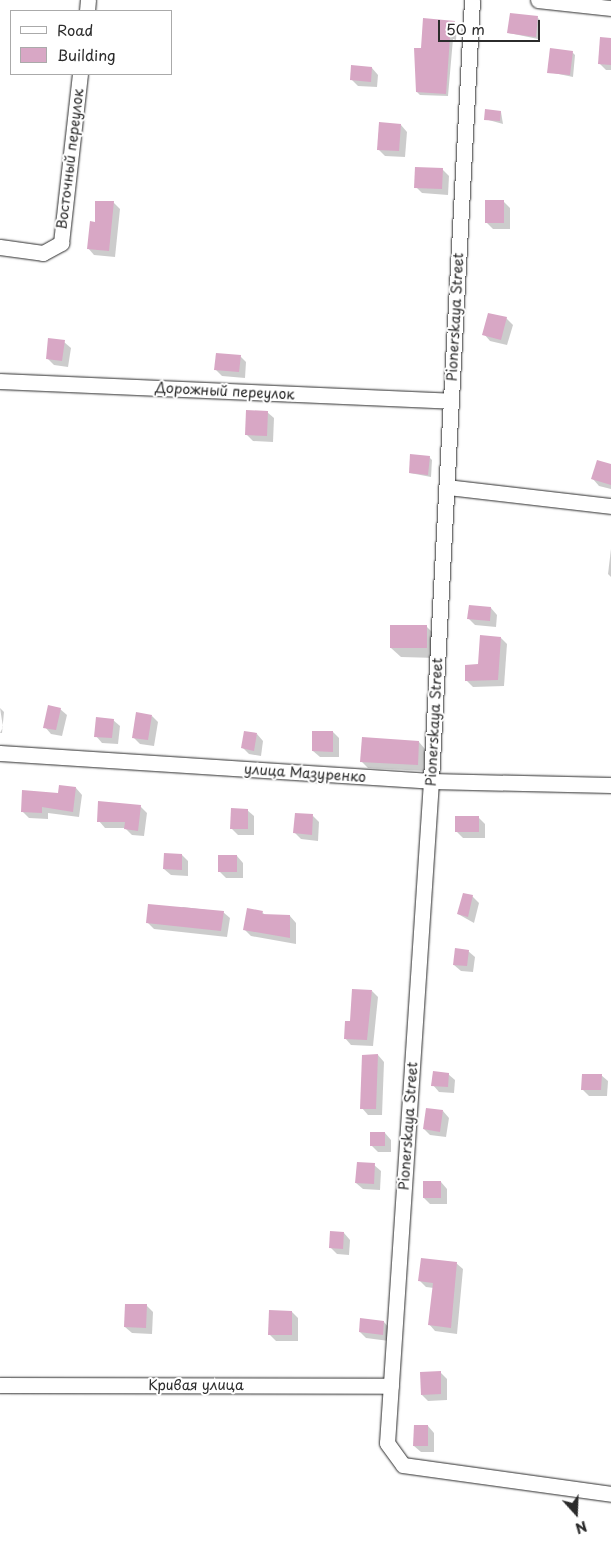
<!DOCTYPE html>
<meta charset="utf-8">
<style>
body{margin:0}
#map{position:relative;width:611px;height:1548px;overflow:hidden;background:#fff;font-family:"Playpen Sans",sans-serif}
div>[style]{position:absolute}
.shadow>*{inset:0;background:#0003}
.building>*{inset:0;background:#d8a7c5}
.roads{filter:drop-shadow(0 0 1px #2b2b2b) drop-shadow(0 0 1px #2b2b2b)}
.street>*{height:15px;margin:-7.5px;padding:0 7.5px;transform-origin:7.5px;border-radius:7.5px;background:#fff}
span{translate:-50% -50%;white-space:nowrap;text-align:center;line-height:1.15;-webkit-text-stroke:4px #fff;paint-order:stroke}
.street-label{font-size:14px;color:#2b2b2b}
.legend{position:absolute;left:10px;top:10px;width:162px;height:65px;box-sizing:border-box;background:#fff;border:1px solid #aaa;margin:0;padding:6px 9px;list-style:none;font-size:15px;color:#2b2b2b}
.legend li{display:flex;align-items:center;gap:10px;height:25px}
.legend b{width:25px;border:1px solid #aaa}
.north{position:absolute;left:551px;top:1488px;width:50px;height:50px;-webkit-text-stroke:4px #fff;paint-order:stroke;rotate:160deg;font-size:14px;font-weight:700;line-height:20px;text-align:center;color:#2b2b2b}
.north::after{content:'';display:block;margin:auto;width:18px;height:22px;background:#2b2b2b;clip-path:polygon(50% 0,100% 100%,50% 72%,0 100%)}
.scale{position:absolute;left:438px;top:20px;width:102px;height:22px;box-sizing:border-box;border:2px solid #2b2b2b;border-top:0;padding-left:6px;font-size:15px;line-height:18px;white-space:nowrap;color:#2b2b2b;-webkit-text-stroke:4px #fff;paint-order:stroke}
</style>
<div id="map">
<div class="shadow">
<div style="clip-path:polygon(538px 18px,540px 20px,538px 39px,509px 33px)"></div>
<div style="clip-path:polygon(454px 22px,457px 25px,456px 40px,453px 39px,448px 96px,420px 95px,417px 92px,422px 49px)"></div>
<div style="clip-path:polygon(611px 39px,611px 70px,606px 70px,599px 63px)"></div>
<div style="clip-path:polygon(572px 52px,575px 55px,573px 77px,549px 72px)"></div>
<div style="clip-path:polygon(372px 68px,378px 75px,377px 87px,358px 86px,351px 79px)"></div>
<div style="clip-path:polygon(501px 112px,503px 124px,485px 119px)"></div>
<div style="clip-path:polygon(401px 125px,407px 132px,405px 157px,385px 156px,378px 149px)"></div>
<div style="clip-path:polygon(442px 169px,449px 176px,448px 195px,422px 193px,416px 187px)"></div>
<div style="clip-path:polygon(503px 201px,510px 208px,510px 229px,493px 229px,486px 222px)"></div>
<div style="clip-path:polygon(113px 202px,120px 209px,115px 257px,94px 255px,88px 248px,96px 223px)"></div>
<div style="clip-path:polygon(506px 318px,513px 325px,507px 345px,490px 341px,484px 334px)"></div>
<div style="clip-path:polygon(64px 342px,71px 348px,68px 367px,54px 365px,47px 358px)"></div>
<div style="clip-path:polygon(240px 356px,246px 362px,245px 378px,222px 376px,216px 370px)"></div>
<div style="clip-path:polygon(267px 412px,274px 418px,273px 442px,253px 441px,247px 435px)"></div>
<div style="clip-path:polygon(429px 457px,432px 460px,431px 477px,410px 473px)"></div>
<div style="clip-path:polygon(611px 466px,611px 489px,599px 486px,593px 479px)"></div>
<div style="clip-path:polygon(611px 549px,611px 577px,608px 574px)"></div>
<div style="clip-path:polygon(491px 608px,497px 615px,496px 627px,475px 625px,469px 619px)"></div>
<div style="clip-path:polygon(426px 626px,436px 636px,436px 658px,401px 657px,391px 648px)"></div>
<div style="clip-path:polygon(501px 638px,507px 644px,504px 686px,473px 687px,466px 680px)"></div>
<div style="clip-path:polygon(0 708px,4px 712px,2px 733px,0 733px,3px 727px)"></div>
<div style="clip-path:polygon(60px 709px,67px 715px,62px 736px,51px 734px,45px 727px)"></div>
<div style="clip-path:polygon(152px 716px,158px 722px,154px 746px,140px 744px,133px 737px)"></div>
<div style="clip-path:polygon(113px 720px,120px 726px,118px 744px,102px 743px,96px 736px)"></div>
<div style="clip-path:polygon(333px 732px,339px 738px,339px 757px,320px 757px,313px 751px)"></div>
<div style="clip-path:polygon(257px 734px,263px 741px,261px 756px,249px 754px,243px 748px)"></div>
<div style="clip-path:polygon(419px 742px,425px 749px,424px 771px,368px 768px,362px 762px)"></div>
<div style="clip-path:polygon(76px 788px,82px 795px,79px 817px,48px 813px,48px 819px,29px 818px,22px 811px)"></div>
<div style="clip-path:polygon(140px 806px,147px 813px,144px 836px,132px 835px,125px 828px,105px 828px,99px 821px)"></div>
<div style="clip-path:polygon(247px 810px,254px 816px,254px 835px,238px 835px,232px 829px)"></div>
<div style="clip-path:polygon(313px 816px,319px 822px,318px 841px,301px 839px,295px 833px)"></div>
<div style="clip-path:polygon(479px 818px,485px 824px,485px 838px,463px 838px,456px 831px)"></div>
<div style="clip-path:polygon(182px 855px,188px 861px,188px 876px,171px 875px,164px 869px)"></div>
<div style="clip-path:polygon(237px 856px,243px 863px,243px 878px,226px 878px,219px 871px)"></div>
<div style="clip-path:polygon(472px 896px,479px 903px,474px 923px,458px 914px)"></div>
<div style="clip-path:polygon(183px 907px,223px 912px,230px 918px,227px 937px,154px 929px,147px 922px)"></div>
<div style="clip-path:polygon(262px 912px,265px 915px,290px 916px,296px 923px,296px 944px,251px 936px,245px 930px)"></div>
<div style="clip-path:polygon(468px 951px,475px 957px,473px 972px,461px 971px,454px 965px)"></div>
<div style="clip-path:polygon(372px 991px,378px 997px,373px 1046px,351px 1045px,345px 1038px)"></div>
<div style="clip-path:polygon(378px 1055px,384px 1062px,382px 1115px,368px 1115px,362px 1108px,363px 1056px)"></div>
<div style="clip-path:polygon(448px 1074px,455px 1080px,454px 1093px,439px 1092px,433px 1085px)"></div>
<div style="clip-path:polygon(601px 1075px,608px 1081px,607px 1096px,589px 1096px,583px 1090px)"></div>
<div style="clip-path:polygon(443px 1111px,449px 1118px,446px 1137px,430px 1135px,424px 1129px)"></div>
<div style="clip-path:polygon(385px 1133px,391px 1140px,391px 1152px,378px 1152px,371px 1145px)"></div>
<div style="clip-path:polygon(374px 1165px,381px 1171px,380px 1190px,363px 1189px,356px 1183px)"></div>
<div style="clip-path:polygon(441px 1182px,447px 1189px,447px 1204px,430px 1204px,424px 1198px)"></div>
<div style="clip-path:polygon(344px 1233px,350px 1240px,349px 1255px,337px 1254px,330px 1247px)"></div>
<div style="clip-path:polygon(456px 1263px,463px 1269px,457px 1334px,435px 1331px,429px 1324px,434px 1288px,426px 1287px,420px 1281px)"></div>
<div style="clip-path:polygon(146px 1305px,153px 1312px,152px 1334px,132px 1333px,125px 1327px)"></div>
<div style="clip-path:polygon(292px 1312px,298px 1318px,298px 1341px,276px 1341px,270px 1335px)"></div>
<div style="clip-path:polygon(384px 1322px,390px 1329px,389px 1341px,366px 1338px,360px 1332px)"></div>
<div style="clip-path:polygon(440px 1372px,447px 1379px,447px 1400px,428px 1401px,422px 1395px)"></div>
<div style="clip-path:polygon(428px 1426px,434px 1433px,434px 1452px,421px 1452px,414px 1446px)"></div>
</div>
<div class="building">
<div style="clip-path:polygon(510px 13px,538px 16px,536px 37px,507px 33px)"></div>
<div style="clip-path:polygon(423px 18px,455px 21px,453px 37px,450px 37px,446px 94px,416px 92px,414px 48px,421px 48px)"></div>
<div style="clip-path:polygon(600px 37px,611px 38px,611px 65px,598px 64px)"></div>
<div style="clip-path:polygon(550px 48px,573px 51px,570px 75px,547px 73px)"></div>
<div style="clip-path:polygon(351px 65px,372px 67px,371px 82px,350px 80px)"></div>
<div style="clip-path:polygon(485px 109px,501px 111px,500px 121px,484px 120px)"></div>
<div style="clip-path:polygon(379px 122px,401px 124px,399px 151px,377px 150px)"></div>
<div style="clip-path:polygon(415px 167px,443px 168px,442px 189px,414px 188px)"></div>
<div style="clip-path:polygon(485px 200px,504px 200px,504px 223px,485px 223px)"></div>
<div style="clip-path:polygon(95px 201px,114px 201px,109px 251px,87px 249px,90px 221px,95px 222px)"></div>
<div style="clip-path:polygon(488px 313px,507px 317px,501px 340px,482px 335px)"></div>
<div style="clip-path:polygon(48px 338px,65px 340px,62px 361px,46px 359px)"></div>
<div style="clip-path:polygon(216px 353px,241px 355px,239px 372px,214px 370px)"></div>
<div style="clip-path:polygon(246px 410px,268px 411px,267px 436px,245px 435px)"></div>
<div style="clip-path:polygon(410px 454px,430px 456px,428px 475px,409px 473px)"></div>
<div style="clip-path:polygon(597px 460px,611px 464px,611px 485px,591px 479px)"></div>
<div style="clip-path:polygon(469px 605px,491px 607px,490px 621px,467px 619px)"></div>
<div style="clip-path:polygon(390px 625px,427px 625px,427px 648px,390px 648px)"></div>
<div style="clip-path:polygon(480px 635px,501px 637px,498px 680px,465px 681px,465px 665px,478px 664px)"></div>
<div style="clip-path:polygon(48px 705px,61px 708px,56px 730px,43px 728px)"></div>
<div style="clip-path:polygon(136px 712px,152px 715px,148px 740px,132px 738px)"></div>
<div style="clip-path:polygon(96px 717px,114px 719px,112px 738px,94px 737px)"></div>
<div style="clip-path:polygon(244px 731px,257px 733px,254px 751px,241px 748px)"></div>
<div style="clip-path:polygon(312px 731px,333px 731px,333px 752px,312px 751px)"></div>
<div style="clip-path:polygon(362px 737px,419px 741px,418px 765px,360px 762px)"></div>
<div style="clip-path:polygon(59px 785px,76px 787px,73px 812px,42px 807px,42px 813px,21px 812px,22px 790px,58px 793px)"></div>
<div style="clip-path:polygon(98px 801px,141px 805px,138px 831px,124px 829px,125px 822px,97px 822px)"></div>
<div style="clip-path:polygon(231px 808px,248px 809px,248px 829px,230px 829px)"></div>
<div style="clip-path:polygon(295px 813px,313px 814px,312px 835px,293px 833px)"></div>
<div style="clip-path:polygon(455px 816px,479px 816px,479px 832px,455px 832px)"></div>
<div style="clip-path:polygon(164px 853px,182px 854px,182px 870px,163px 869px)"></div>
<div style="clip-path:polygon(218px 855px,237px 855px,237px 872px,218px 872px)"></div>
<div style="clip-path:polygon(463px 893px,473px 895px,468px 917px,457px 914px)"></div>
<div style="clip-path:polygon(148px 904px,224px 911px,221px 931px,146px 923px)"></div>
<div style="clip-path:polygon(247px 908px,263px 911px,262px 914px,290px 915px,290px 938px,243px 930px)"></div>
<div style="clip-path:polygon(455px 948px,469px 950px,467px 966px,453px 965px)"></div>
<div style="clip-path:polygon(352px 989px,372px 990px,367px 1040px,344px 1039px,345px 1021px,350px 1021px)"></div>
<div style="clip-path:polygon(378px 1054px,376px 1109px,360px 1109px,362px 1055px)"></div>
<div style="clip-path:polygon(433px 1071px,449px 1073px,448px 1087px,431px 1086px)"></div>
<div style="clip-path:polygon(582px 1074px,602px 1074px,601px 1090px,581px 1090px)"></div>
<div style="clip-path:polygon(426px 1108px,443px 1110px,440px 1132px,423px 1129px)"></div>
<div style="clip-path:polygon(370px 1132px,385px 1132px,385px 1146px,370px 1146px)"></div>
<div style="clip-path:polygon(357px 1162px,375px 1163px,374px 1184px,355px 1183px)"></div>
<div style="clip-path:polygon(423px 1181px,441px 1181px,441px 1198px,423px 1198px)"></div>
<div style="clip-path:polygon(330px 1231px,344px 1232px,343px 1249px,329px 1248px)"></div>
<div style="clip-path:polygon(421px 1258px,457px 1262px,451px 1328px,428px 1325px,433px 1283px,418px 1281px)"></div>
<div style="clip-path:polygon(125px 1304px,147px 1304px,146px 1328px,124px 1327px)"></div>
<div style="clip-path:polygon(269px 1310px,292px 1311px,292px 1335px,268px 1335px)"></div>
<div style="clip-path:polygon(360px 1318px,384px 1321px,383px 1335px,359px 1332px)"></div>
<div style="clip-path:polygon(441px 1371px,441px 1394px,421px 1395px,420px 1372px)"></div>
<div style="clip-path:polygon(414px 1425px,428px 1425px,428px 1446px,413px 1446px)"></div>
</div>
<div class="roads">
<div class="street">
<div style="left:472px;top:0;width:782px;rotate:93.01deg"></div>
<div style="left:431px;top:781px;width:663px;rotate:93.8deg"></div>
<div style="left:387px;top:1443px;width:27px;rotate:54deg"></div>
<div style="left:403px;top:1465px;width:210px;rotate:7.9deg"></div>
<div style="left:538px;top:0;width:73px;rotate:6.3deg"></div>
<div style="left:87px;top:11px;width:11px;rotate:-85deg"></div>
<div style="left:0;top:247px;width:43px;rotate:7.9deg"></div>
<div style="left:43px;top:253px;width:21px;rotate:-29deg"></div>
<div style="left:61px;top:243px;width:170px;rotate:-83.6deg"></div>
<div style="left:0;top:381px;width:450px;rotate:2.5deg"></div>
<div style="left:447px;top:487px;width:165px;rotate:6.6deg"></div>
<div style="left:0;top:753px;width:432px;rotate:3.7deg"></div>
<div style="left:431px;top:781px;width:180px;rotate:1.3deg"></div>
<div style="left:0;top:1385px;width:391px;rotate:0.1deg"></div>
</div>
</div>
<div class="street-label">
<span style="left:70px;top:159px;rotate:-83deg">Восточный переулок</span>
<span style="left:455px;top:317px;rotate:-87deg">Pionerskaya Street</span>
<span style="left:225px;top:391px;rotate:3deg">Дорожный переулок</span>
<span style="left:434px;top:722px;rotate:-87deg">Pionerskaya Street</span>
<span style="left:305px;top:773px;rotate:4deg">улица Мазуренко</span>
<span style="left:408px;top:1126px;rotate:-86deg">Pionerskaya Street</span>
<span style="left:196px;top:1385px">Кривая улица</span>
</div>
<ul class="legend">
<li><b style="height:6px;background:#fff"></b>Road</li>
<li><b style="height:14px;background:#d8a7c5"></b>Building</li>
</ul>
<div class="north">N</div>
<div class="scale">50 m</div>
</div>
